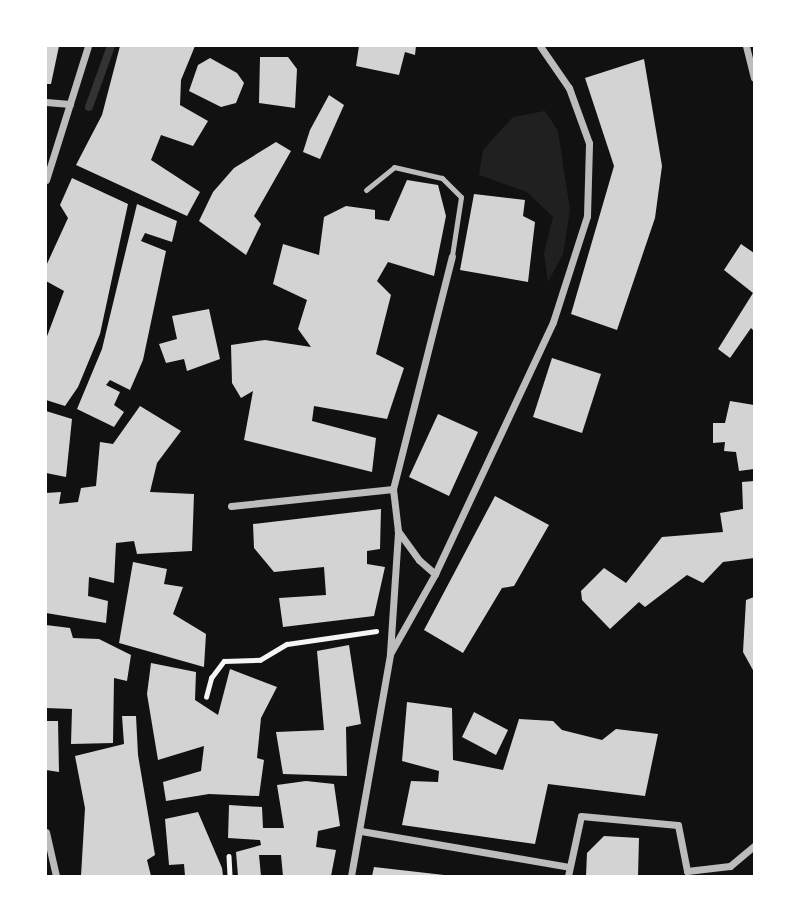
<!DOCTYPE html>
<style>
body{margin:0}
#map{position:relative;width:800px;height:922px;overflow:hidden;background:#111;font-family:"Work Sans",sans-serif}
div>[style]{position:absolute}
.green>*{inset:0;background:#202020}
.stream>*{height:8px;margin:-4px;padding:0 4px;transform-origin:4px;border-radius:4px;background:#333}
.building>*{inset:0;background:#d3d3d3}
.path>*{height:4.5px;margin:-2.25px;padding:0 2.25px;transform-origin:2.25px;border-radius:2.25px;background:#f5f5f5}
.service>*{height:5px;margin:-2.5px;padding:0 2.5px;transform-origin:2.5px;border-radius:2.5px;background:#bcbcbc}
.minor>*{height:7px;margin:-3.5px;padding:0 3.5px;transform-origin:3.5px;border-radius:3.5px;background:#bcbcbc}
span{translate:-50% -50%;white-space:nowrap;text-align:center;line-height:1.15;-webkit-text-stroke:7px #fff;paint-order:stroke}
.frame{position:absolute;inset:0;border:47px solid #fff;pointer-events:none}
</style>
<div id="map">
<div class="green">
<div style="clip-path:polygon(545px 111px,558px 131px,570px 210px,563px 254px,548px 282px,544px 253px,553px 217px,527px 192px,479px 175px,483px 150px,513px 117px)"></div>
</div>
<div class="stream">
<div style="left:89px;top:107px;width:65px;rotate:-70.2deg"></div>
</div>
<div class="building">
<div style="clip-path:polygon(46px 46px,59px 46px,51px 84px,46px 84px)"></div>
<div style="clip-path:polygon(120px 46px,195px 46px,181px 80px,180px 105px,208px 121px,193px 146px,161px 135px,151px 160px,200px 192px,187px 216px,76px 165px,102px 115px)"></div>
<div style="clip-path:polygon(359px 46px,416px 46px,415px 55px,405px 52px,399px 75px,356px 66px)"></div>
<div style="clip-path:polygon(260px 57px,288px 57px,297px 69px,295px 108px,259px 103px)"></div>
<div style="clip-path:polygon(210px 58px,237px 73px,244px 83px,236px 103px,221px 107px,189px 91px,198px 65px)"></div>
<div style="clip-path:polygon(644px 59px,662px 166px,655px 218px,617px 330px,571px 314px,614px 166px,585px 78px)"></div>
<div style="clip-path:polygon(329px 95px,344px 105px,320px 159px,303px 152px,310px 130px)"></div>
<div style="clip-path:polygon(276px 142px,291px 151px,254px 216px,261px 224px,246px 255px,199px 221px,213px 192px,234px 168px)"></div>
<div style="clip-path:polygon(72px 178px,128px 204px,100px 334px,78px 387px,65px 406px,46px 400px,46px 339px,64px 291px,46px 281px,46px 266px,68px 218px,60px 205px)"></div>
<div style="clip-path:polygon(407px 180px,438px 185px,446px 216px,434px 276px,388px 262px,377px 281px,391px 295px,376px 354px,404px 368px,387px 419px,314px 406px,312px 421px,376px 438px,372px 472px,244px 440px,253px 391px,241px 398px,232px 383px,231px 345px,265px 340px,311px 347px,298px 329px,307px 300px,273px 284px,283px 244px,319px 255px,324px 217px,346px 206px,375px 210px,375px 219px,389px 221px)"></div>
<div style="clip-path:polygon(474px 194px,525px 200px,523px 216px,535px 222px,528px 282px,460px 270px)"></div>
<div style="clip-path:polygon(137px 204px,177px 221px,172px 242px,145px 233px,141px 241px,166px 251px,143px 360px,130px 390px,110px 380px,106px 385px,120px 392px,114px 405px,124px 412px,114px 427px,77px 409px,102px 349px)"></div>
<div style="clip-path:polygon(741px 244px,754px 253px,754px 331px,751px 328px,730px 358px,718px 349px,753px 293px,724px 270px)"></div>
<div style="clip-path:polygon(209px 309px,220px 359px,187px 371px,184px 359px,166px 363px,159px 344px,177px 339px,172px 316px)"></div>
<div style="clip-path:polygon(552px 358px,601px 374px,582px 433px,533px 417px)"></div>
<div style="clip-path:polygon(730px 401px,754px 405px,754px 469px,739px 471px,736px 452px,724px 451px,725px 442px,713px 443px,713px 423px,725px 423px)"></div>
<div style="clip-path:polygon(140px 406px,181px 431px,157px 463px,150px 492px,194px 494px,192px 551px,137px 554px,134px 541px,116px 543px,114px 583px,89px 577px,88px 596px,108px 601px,106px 623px,46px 613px,46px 493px,61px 492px,59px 504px,78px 502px,81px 488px,96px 486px,100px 442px,113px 444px)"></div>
<div style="clip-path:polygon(46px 411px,72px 419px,66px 477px,46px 473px)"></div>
<div style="clip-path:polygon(438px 414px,478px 432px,449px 496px,409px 477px)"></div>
<div style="clip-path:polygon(754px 481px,754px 558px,723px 562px,703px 583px,687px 575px,645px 607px,639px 602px,610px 629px,582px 600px,581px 591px,604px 568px,626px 583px,662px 537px,723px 532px,720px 513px,743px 509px,742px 482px)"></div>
<div style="clip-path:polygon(495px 496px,549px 525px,514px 586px,502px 588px,463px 653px,424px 630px)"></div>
<div style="clip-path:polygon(381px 509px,380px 549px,367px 551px,367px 564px,385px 567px,374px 616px,283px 627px,279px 598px,326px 595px,324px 567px,274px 572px,254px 548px,253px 524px)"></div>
<div style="clip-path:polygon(133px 562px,167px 569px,164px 584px,183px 587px,173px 614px,206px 634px,204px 667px,119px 643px)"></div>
<div style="clip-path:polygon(754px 597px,754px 672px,743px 652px,746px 600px)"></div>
<div style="clip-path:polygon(46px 625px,70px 628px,73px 638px,99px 639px,131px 655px,127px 681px,114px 678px,113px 743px,71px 744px,72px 709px,46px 708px)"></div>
<div style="clip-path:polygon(349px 645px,361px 724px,346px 727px,347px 776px,283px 774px,276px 732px,324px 730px,317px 651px)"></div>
<div style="clip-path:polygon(151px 663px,196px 672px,195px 700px,218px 715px,230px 669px,277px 687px,261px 718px,257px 758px,264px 760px,259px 796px,209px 794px,166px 801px,163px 782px,201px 771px,204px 746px,158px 760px,147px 694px)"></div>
<div style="clip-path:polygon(407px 702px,452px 708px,453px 760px,503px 770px,519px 719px,553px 721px,562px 730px,602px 740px,616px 729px,658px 734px,645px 796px,548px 784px,535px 844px,402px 825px,411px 781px,438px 782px,439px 771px,402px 761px)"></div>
<div style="clip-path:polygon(474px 712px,508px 730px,496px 755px,462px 737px)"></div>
<div style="clip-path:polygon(122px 716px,136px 716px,138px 755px,155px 855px,147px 860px,151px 876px,81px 876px,85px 808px,75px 756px,124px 744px)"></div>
<div style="clip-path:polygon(46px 721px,58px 721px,59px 772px,46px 770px)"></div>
<div style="clip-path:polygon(306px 781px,334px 784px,340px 826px,318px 831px,316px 847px,336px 850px,331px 876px,283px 876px,281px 855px,259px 855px,261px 876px,238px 876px,236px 852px,261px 845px,260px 840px,228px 838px,229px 805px,262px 807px,263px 828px,284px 828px,277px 785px)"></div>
<div style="clip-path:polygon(198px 812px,222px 868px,223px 876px,185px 876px,184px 864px,169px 865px,165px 819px)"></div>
<div style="clip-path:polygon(604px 836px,639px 838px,638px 876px,586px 876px,587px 853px)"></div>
<div style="clip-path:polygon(374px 867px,444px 875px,444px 876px,372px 876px)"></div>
</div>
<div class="path">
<div style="left:206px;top:697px;width:20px;rotate:-75deg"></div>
<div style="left:211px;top:678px;width:21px;rotate:-53deg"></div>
<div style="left:224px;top:661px;width:36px;rotate:-2deg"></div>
<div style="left:260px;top:660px;width:31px;rotate:-31deg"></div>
<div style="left:287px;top:644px;width:90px;rotate:-8.3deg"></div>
<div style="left:229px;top:856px;width:20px;rotate:87deg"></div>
</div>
<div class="service">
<div style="left:366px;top:190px;width:36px;rotate:-39deg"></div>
<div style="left:394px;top:167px;width:49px;rotate:12.9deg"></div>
<div style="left:442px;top:178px;width:27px;rotate:45deg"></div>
<div style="left:461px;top:197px;width:60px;rotate:98.7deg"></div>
</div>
<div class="minor">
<div style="left:746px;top:46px;width:33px;rotate:76deg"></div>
<div style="left:46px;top:102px;width:24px;rotate:5deg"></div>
<div style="left:46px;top:180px;width:140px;rotate:-72.6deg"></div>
<div style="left:231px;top:506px;width:163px;rotate:-6deg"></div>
<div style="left:435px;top:574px;width:21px;rotate:-139deg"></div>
<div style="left:419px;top:560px;width:36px;rotate:-126deg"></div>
<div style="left:398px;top:531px;width:42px;rotate:-96.8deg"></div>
<div style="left:393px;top:489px;width:240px;rotate:-75.8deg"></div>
<div style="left:390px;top:653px;width:121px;rotate:-86.2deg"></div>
<div style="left:361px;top:831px;width:211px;rotate:9.8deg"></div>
<div style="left:46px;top:832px;width:45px;rotate:77.2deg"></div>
<div style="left:351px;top:876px;width:225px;rotate:-80deg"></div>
<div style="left:390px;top:654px;width:92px;rotate:-60.6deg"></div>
<div style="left:435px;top:574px;width:278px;rotate:-64.9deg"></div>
<div style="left:553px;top:322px;width:111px;rotate:-72.2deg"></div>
<div style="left:587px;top:216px;width:73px;rotate:-88.4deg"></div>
<div style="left:589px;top:143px;width:59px;rotate:-110deg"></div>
<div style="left:569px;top:88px;width:51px;rotate:-124.6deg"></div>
<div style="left:568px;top:876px;width:61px;rotate:-77.8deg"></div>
<div style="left:581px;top:816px;width:97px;rotate:5.3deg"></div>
<div style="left:678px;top:825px;width:47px;rotate:78.9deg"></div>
<div style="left:687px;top:871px;width:43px;rotate:-6.6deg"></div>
<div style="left:730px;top:866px;width:31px;rotate:-40deg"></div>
</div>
<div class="frame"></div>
</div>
